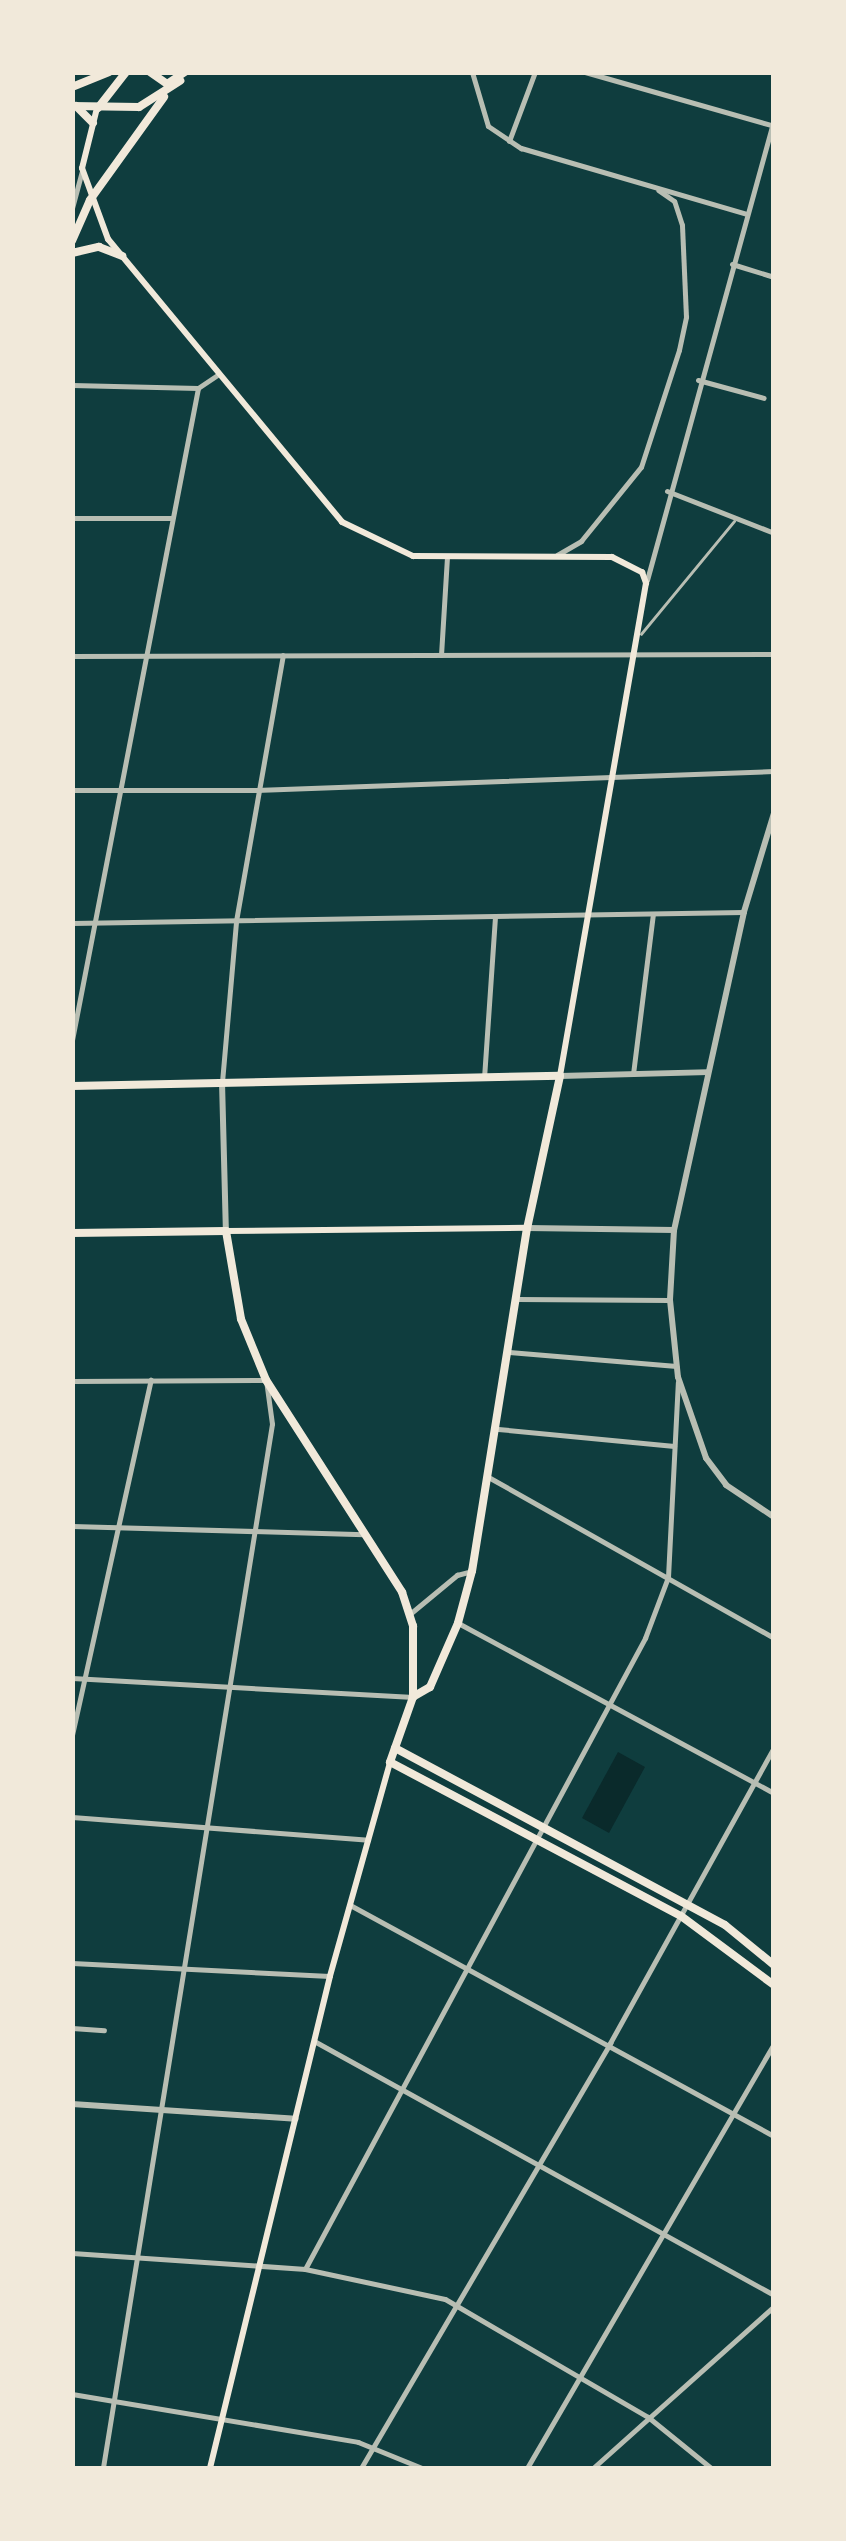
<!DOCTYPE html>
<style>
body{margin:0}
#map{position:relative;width:846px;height:2541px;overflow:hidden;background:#0f3d3e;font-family:"Archivo Narrow",sans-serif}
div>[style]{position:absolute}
.water>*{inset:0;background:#0a2a2b}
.service>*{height:2.5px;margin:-1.25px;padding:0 1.25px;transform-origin:1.25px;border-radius:1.25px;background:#b8beb3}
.minor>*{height:5px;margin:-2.5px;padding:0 2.5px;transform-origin:2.5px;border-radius:2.5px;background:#b8beb3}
.tertiary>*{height:6px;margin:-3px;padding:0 3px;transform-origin:3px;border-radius:3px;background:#b8beb3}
.secondary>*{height:6px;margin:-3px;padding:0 3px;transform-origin:3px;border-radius:3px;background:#f1e9da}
.primary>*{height:8px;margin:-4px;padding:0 4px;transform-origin:4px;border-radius:4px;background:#f1e9da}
span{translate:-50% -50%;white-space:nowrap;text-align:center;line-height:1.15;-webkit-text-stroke:8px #f1e9da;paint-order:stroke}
.frame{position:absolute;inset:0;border:75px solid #f1e9da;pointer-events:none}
</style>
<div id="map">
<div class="water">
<div style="clip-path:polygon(618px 1752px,645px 1767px,609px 1833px,582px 1818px)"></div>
</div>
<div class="service">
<div style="left:641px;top:634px;width:146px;rotate:-50.5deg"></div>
</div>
<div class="minor">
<div style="left:472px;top:72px;width:56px;rotate:73.5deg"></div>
<div style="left:488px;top:126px;width:40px;rotate:34deg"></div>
<div style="left:521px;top:148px;width:234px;rotate:16.3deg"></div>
<div style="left:585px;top:72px;width:193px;rotate:15.9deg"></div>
<div style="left:509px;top:141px;width:74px;rotate:-69.4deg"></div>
<div style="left:72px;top:208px;width:38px;rotate:-75deg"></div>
<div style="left:732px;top:264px;width:44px;rotate:17.2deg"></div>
<div style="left:698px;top:380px;width:68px;rotate:15.3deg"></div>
<div style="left:72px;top:385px;width:126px;rotate:1.4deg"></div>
<div style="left:198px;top:388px;width:22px;rotate:-34deg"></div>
<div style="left:667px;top:491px;width:115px;rotate:21.4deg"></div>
<div style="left:72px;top:518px;width:99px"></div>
<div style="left:557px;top:555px;width:28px;rotate:-30deg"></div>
<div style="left:581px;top:541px;width:95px;rotate:-51deg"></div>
<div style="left:641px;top:467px;width:123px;rotate:-72deg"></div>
<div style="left:679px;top:350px;width:34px;rotate:-78deg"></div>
<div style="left:686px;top:317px;width:92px;rotate:-92.5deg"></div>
<div style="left:682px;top:225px;width:25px;rotate:-108deg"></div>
<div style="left:674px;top:201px;width:19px;rotate:-145deg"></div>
<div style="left:647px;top:580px;width:477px;rotate:-74.6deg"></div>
<div style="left:441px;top:655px;width:97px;rotate:-86.5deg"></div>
<div style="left:72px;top:656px;width:702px;rotate:-0.16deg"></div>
<div style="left:72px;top:790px;width:184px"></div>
<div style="left:256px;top:790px;width:518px;rotate:-2.1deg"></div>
<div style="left:72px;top:923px;width:672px;rotate:-0.94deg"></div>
<div style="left:72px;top:1040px;width:664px;rotate:-79.06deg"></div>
<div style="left:633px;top:1074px;width:161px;rotate:-82.9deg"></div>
<div style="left:484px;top:1078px;width:162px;rotate:-86.1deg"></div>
<div style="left:222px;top:1082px;width:162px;rotate:-85deg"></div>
<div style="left:236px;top:921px;width:270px;rotate:-80deg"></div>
<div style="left:517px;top:1299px;width:152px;rotate:0.4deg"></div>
<div style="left:509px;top:1352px;width:168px;rotate:4.8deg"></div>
<div style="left:72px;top:1381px;width:194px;rotate:-0.3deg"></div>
<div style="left:266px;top:1380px;width:44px;rotate:82.2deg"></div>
<div style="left:272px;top:1424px;width:1058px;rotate:99.2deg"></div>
<div style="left:498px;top:1429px;width:177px;rotate:5.5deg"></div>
<div style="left:490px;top:1478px;width:326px;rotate:29.4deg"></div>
<div style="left:72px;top:1526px;width:292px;rotate:1.6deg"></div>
<div style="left:411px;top:1613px;width:60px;rotate:-39.6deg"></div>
<div style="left:457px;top:1575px;width:16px;rotate:-15deg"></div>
<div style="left:458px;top:1623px;width:359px;rotate:28.3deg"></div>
<div style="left:72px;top:1678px;width:342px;rotate:3.2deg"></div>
<div style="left:72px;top:1735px;width:364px;rotate:-77.5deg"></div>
<div style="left:72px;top:1817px;width:297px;rotate:4.4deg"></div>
<div style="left:350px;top:1905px;width:483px;rotate:28.6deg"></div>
<div style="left:72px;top:1963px;width:258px;rotate:2.9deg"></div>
<div style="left:72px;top:2028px;width:32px;rotate:4deg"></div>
<div style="left:314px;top:2041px;width:525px;rotate:28.91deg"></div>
<div style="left:72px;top:2253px;width:234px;rotate:3.9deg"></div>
<div style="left:305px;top:2269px;width:143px;rotate:12.1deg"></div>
<div style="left:445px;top:2299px;width:235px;rotate:30.2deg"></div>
<div style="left:648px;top:2417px;width:81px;rotate:39deg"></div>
<div style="left:305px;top:2269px;width:717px;rotate:-61.68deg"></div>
<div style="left:645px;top:1638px;width:65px;rotate:-69.3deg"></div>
<div style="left:668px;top:1577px;width:195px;rotate:-87.1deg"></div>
<div style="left:72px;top:2394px;width:290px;rotate:9.5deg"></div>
<div style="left:358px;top:2442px;width:69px;rotate:22.1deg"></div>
<div style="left:361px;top:2468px;width:493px;rotate:-59.6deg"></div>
<div style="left:610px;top:2043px;width:338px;rotate:-61deg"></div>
<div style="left:527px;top:2468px;width:492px;rotate:-59.8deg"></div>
<div style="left:593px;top:2468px;width:243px;rotate:-41.8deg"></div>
</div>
<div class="tertiary">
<div style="left:774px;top:813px;width:103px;rotate:106.9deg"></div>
<div style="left:744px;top:912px;width:326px;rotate:102.4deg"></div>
<div style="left:674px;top:1230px;width:70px;rotate:93.3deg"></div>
<div style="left:670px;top:1300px;width:77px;rotate:84.1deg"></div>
<div style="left:678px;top:1377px;width:86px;rotate:70.9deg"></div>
<div style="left:706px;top:1458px;width:34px;rotate:53deg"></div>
<div style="left:726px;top:1485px;width:58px;rotate:33.7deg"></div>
<div style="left:560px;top:1076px;width:148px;rotate:-1.5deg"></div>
<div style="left:222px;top:1082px;width:149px;rotate:88.5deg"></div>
<div style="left:527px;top:1228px;width:147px;rotate:0.8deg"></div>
<div style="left:72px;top:2104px;width:224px;rotate:3.8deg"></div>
</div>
<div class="secondary">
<div style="left:97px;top:108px;width:62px;rotate:104deg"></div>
<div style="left:82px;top:168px;width:76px;rotate:69.9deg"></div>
<div style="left:108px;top:239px;width:367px;rotate:50.4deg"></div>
<div style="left:342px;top:522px;width:79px;rotate:25.6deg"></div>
<div style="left:413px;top:556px;width:199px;rotate:0.3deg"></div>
<div style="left:612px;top:557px;width:34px;rotate:27deg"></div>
<div style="left:642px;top:572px;width:12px;rotate:70deg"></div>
<div style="left:646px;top:583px;width:500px;rotate:99.9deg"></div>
<div style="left:226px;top:1231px;width:301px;rotate:-0.6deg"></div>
<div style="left:210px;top:2468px;width:506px;rotate:-76.29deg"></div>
<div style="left:330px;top:1976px;width:222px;rotate:-74.3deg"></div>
</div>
<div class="primary">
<div style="left:150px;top:72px;width:21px;rotate:35deg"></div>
<div style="left:167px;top:84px;width:22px;rotate:-34deg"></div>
<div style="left:72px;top:87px;width:40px;rotate:-22deg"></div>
<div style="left:72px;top:106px;width:67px;rotate:0.9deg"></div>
<div style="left:139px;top:107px;width:49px;rotate:-32.4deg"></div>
<div style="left:76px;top:106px;width:24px;rotate:45deg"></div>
<div style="left:98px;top:108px;width:46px;rotate:-52.1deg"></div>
<div style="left:72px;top:241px;width:45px;rotate:-66.3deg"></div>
<div style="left:90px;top:200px;width:127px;rotate:-54.3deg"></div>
<div style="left:72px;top:253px;width:28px;rotate:-13deg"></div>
<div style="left:99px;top:247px;width:25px;rotate:21deg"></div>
<div style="left:72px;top:1086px;width:488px;rotate:-1.2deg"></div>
<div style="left:560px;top:1076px;width:156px;rotate:102.2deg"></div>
<div style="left:527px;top:1228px;width:347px;rotate:99.1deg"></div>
<div style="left:472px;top:1571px;width:54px;rotate:105.1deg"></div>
<div style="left:458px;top:1623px;width:70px;rotate:113.6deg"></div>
<div style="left:430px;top:1687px;width:20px;rotate:150deg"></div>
<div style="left:413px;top:1697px;width:69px;rotate:109.5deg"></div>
<div style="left:390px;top:1762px;width:329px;rotate:27.9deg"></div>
<div style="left:681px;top:1916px;width:116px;rotate:36.6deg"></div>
<div style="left:72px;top:1233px;width:154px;rotate:-0.7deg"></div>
<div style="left:226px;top:1231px;width:89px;rotate:80.3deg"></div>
<div style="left:241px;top:1319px;width:66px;rotate:67.7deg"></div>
<div style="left:266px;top:1380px;width:252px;rotate:57.3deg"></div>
<div style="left:402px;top:1592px;width:36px;rotate:72deg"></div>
<div style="left:413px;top:1626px;width:71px;rotate:90deg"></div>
<div style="left:395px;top:1748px;width:374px;rotate:28.2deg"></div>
<div style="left:725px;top:1925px;width:63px;rotate:39.2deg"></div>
</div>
<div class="frame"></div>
</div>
